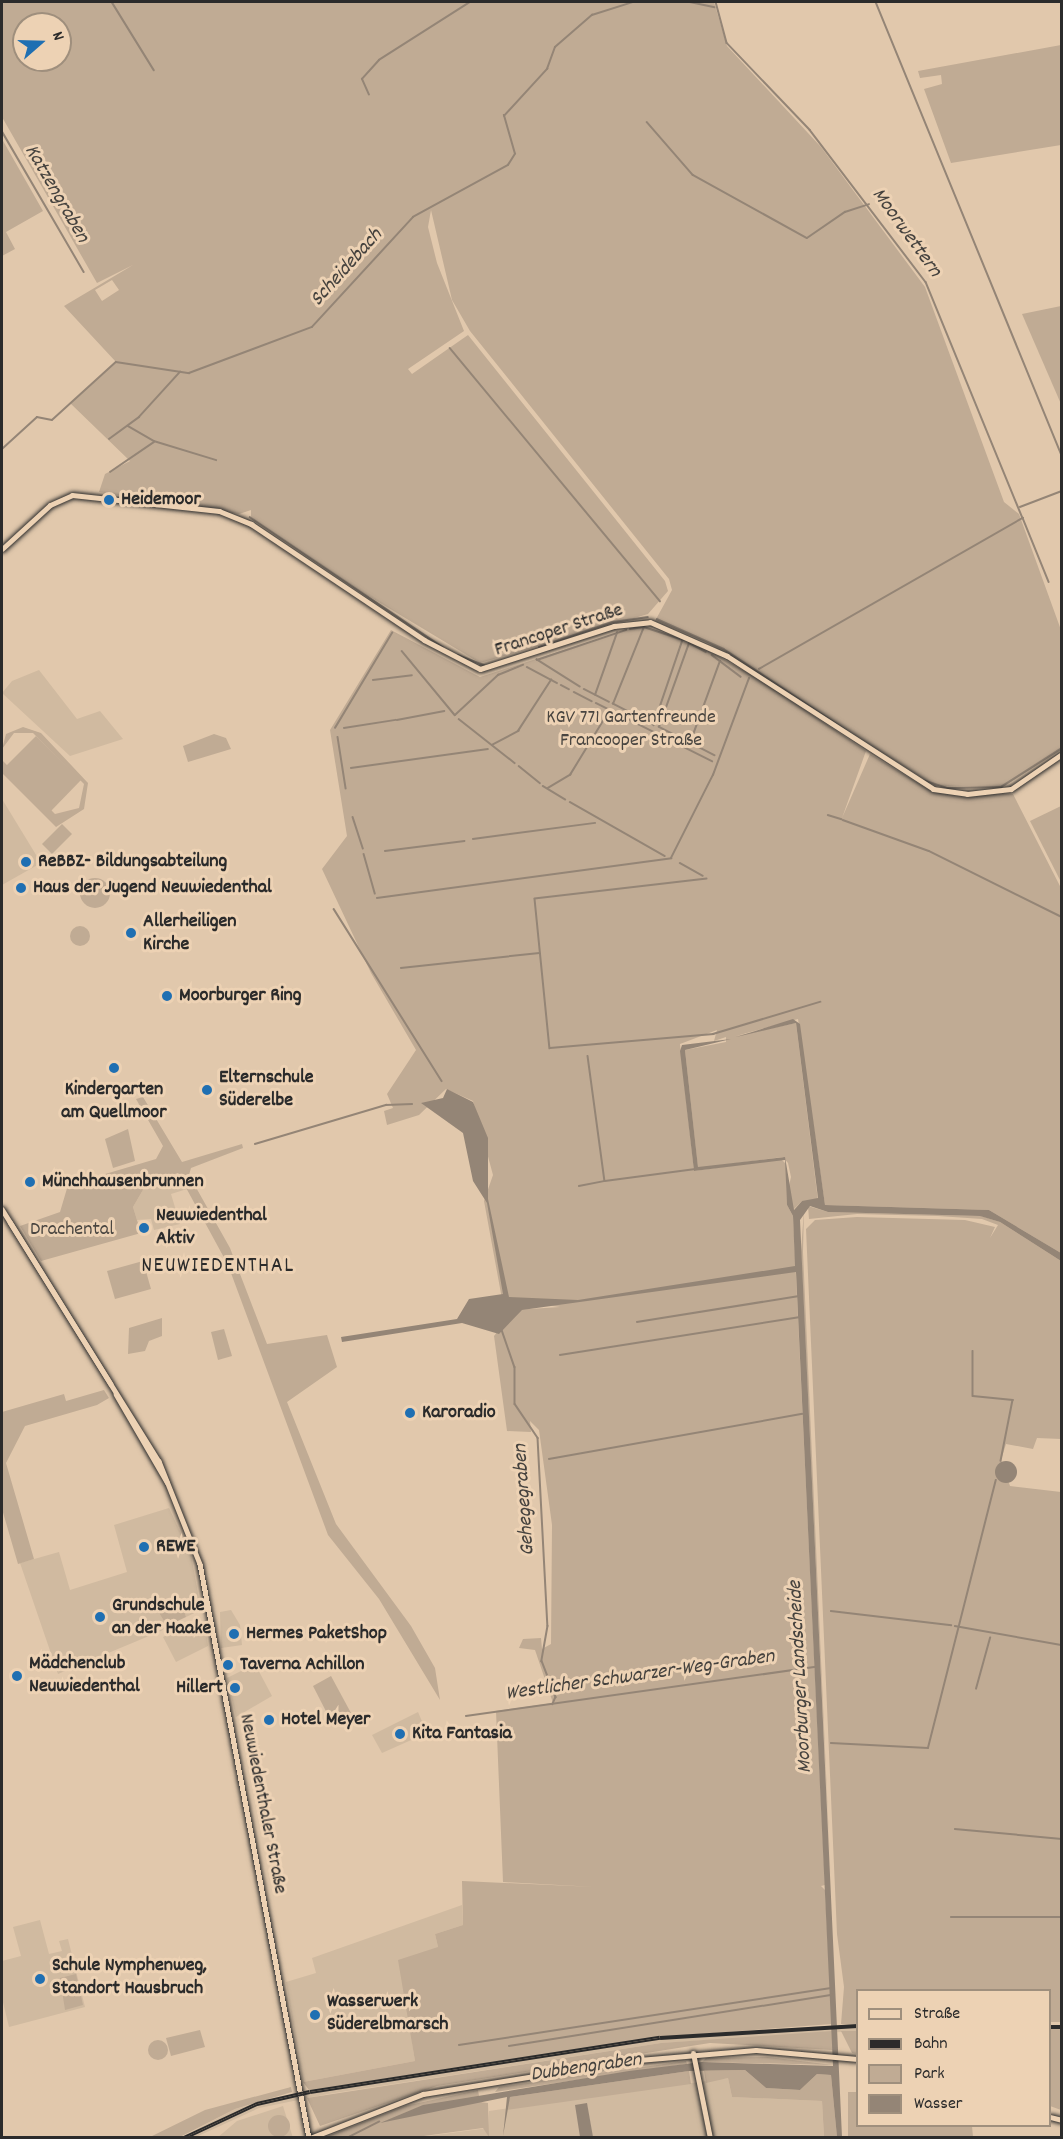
<!DOCTYPE html>
<meta charset="utf-8">
<style>
body{margin:0}
#map{position:relative;width:1063px;height:2139px;overflow:hidden;background:#e1c8ac;font-family:Dekko,sans-serif}
div>[style]{position:absolute}
.built>*{inset:0;background:#d0baa0}
.green>*{inset:0;background:#c0ab94}
.round{border-radius:50%}
.water>*{inset:0;background:#948576}
.stream>*{height:1.5px;margin:-0.75px;padding:0 0.75px;transform-origin:0.75px;border-radius:0.75px;background:#948576}
.roads{filter:drop-shadow(0 0 2px #2b2b2b) drop-shadow(0 0 2px #2b2b2b)}
.minor>*{height:4.5px;margin:-2.25px;padding:0 2.25px;transform-origin:2.25px;border-radius:2.25px;background:#edd2b4}
.major>*{height:5px;margin:-2.5px;padding:0 2.5px;transform-origin:2.5px;border-radius:2.5px;background:#edd2b4}
.rail>*{height:4px;margin-top:-2px;transform-origin:0;background:repeating-linear-gradient(90deg,#edd2b4 0 4.5px,#2b2b2b 0 9px);box-sizing:border-box;border-block:2px solid #2b2b2b}
.dots>*{width:16px;height:16px;translate:-50% -50%;box-sizing:border-box;border:3px solid #edd2b4;border-radius:50%}
span{translate:-50% -50%;white-space:nowrap;text-align:center;line-height:1.15;-webkit-text-stroke:6px #edd2b4;paint-order:stroke}
.poi-label{font-size:20px;color:#2b2b2b;font-weight:700}
.left{translate:0 -50%;text-align:left}
.right{translate:-100% -50%;text-align:right}
.street-label{font-size:20px;color:#2b2b2b}
.park-label{font-size:20px;color:#494540}
.water-label{font-size:21px;color:#45423e;font-style:italic}
.quarter-label{font-size:22px;color:#2b2b2b;letter-spacing:1.5px}
.frame{position:absolute;inset:0;border:3px solid #2b2b2b;pointer-events:none}
.legend{position:absolute;left:856px;top:1989px;width:195px;height:138px;box-sizing:border-box;background:#edd2b4;border:2px solid #9f8f7d;margin:0;padding:8px 10px;list-style:none;font-size:18px;color:#2b2b2b}
.legend li{display:flex;align-items:center;gap:12px;height:30px}
.legend b{width:30px;border:2px solid #9f8f7d}
.north{position:absolute;left:12px;top:12px;width:60px;height:60px;box-sizing:border-box;background:#edd2b4;border:2px solid #9f8f7d;border-radius:50%;rotate:70deg;font-size:16px;font-weight:700;line-height:24px;text-align:center;color:#2b2b2b}
.north::after{content:'';display:block;margin:auto;width:21px;height:27px;background:#1f6fb2;clip-path:polygon(50% 0,100% 100%,50% 72%,0 100%)}
</style>
<div id="map">
<div class="built">
<div style="clip-path:polygon(39px 670px,77px 719px,100px 711px,123px 739px,70px 756px,2px 693px,12px 681px)"></div>
<div style="clip-path:polygon(2px 799px,41px 863px,2px 885px)"></div>
<div style="clip-path:polygon(178px 1174px,187px 1189px,171px 1194px,180px 1224px,154px 1230px,151px 1219px,137px 1220px,133px 1207px,147px 1183px)"></div>
<div style="clip-path:polygon(169px 1508px,191px 1555px,201px 1610px,186px 1617px,180px 1598px,156px 1608px,167px 1626px,161px 1631px,58px 1674px,20px 1563px,59px 1552px,70px 1590px,127px 1572px,114px 1525px)"></div>
<div style="clip-path:polygon(231px 1610px,240px 1625px,242px 1645px,221px 1648px,220px 1612px)"></div>
<div style="clip-path:polygon(197px 1620px,205px 1625px,208px 1646px,176px 1662px,163px 1637px)"></div>
<div style="clip-path:polygon(255px 1664px,272px 1696px,236px 1717px,227px 1678px)"></div>
<div style="clip-path:polygon(418px 1712px,427px 1733px,382px 1753px,372px 1735px)"></div>
<div style="clip-path:polygon(462px 1905px,463px 1925px,435px 1934px,438px 1947px,412px 2042px,415px 2061px,303px 2082px,286px 1982px,316px 1973px,312px 1958px)"></div>
<div style="clip-path:polygon(40px 1920px,49px 1954px,62px 1951px,59px 1941px,68px 1939px,85px 2007px,9px 2027px,2px 1998px,2px 1961px,21px 1956px,13px 1927px)"></div>
<div style="clip-path:polygon(857px 2024px,857px 2031px,661px 2043px,328px 2094px,259px 2108px,196px 2137px,180px 2138px,235px 2109px,309px 2090px,660px 2037px)"></div>
<div style="clip-path:polygon(728px 2078px,732px 2097px,822px 2101px,824px 2138px,413px 2138px,488px 2128px,489px 2111px)"></div>
<div style="clip-path:polygon(283px 2106px,293px 2138px,217px 2138px,237px 2121px)"></div>
</div>
<div class="green">
<div style="clip-path:polygon(evenodd,2px 2px,714px 2px,727px 46px,821px 147px,925px 287px,1004px 502px,1019px 514px,1061px 630px,1061px 750px,1003px 787px,935px 786px,708px 643px,655px 621px,672px 590px,669px 579px,470px 331px,452px 300px,431px 210px,428px 227px,437px 263px,464px 331px,408px 369px,412px 374px,468px 335px,665px 581px,668px 591px,648px 614px,480px 663px,367px 595px,251px 517px,251px 510px,239px 514px,99px 492px,105px 474px,130px 461px,70px 403px,116px 362px,64px 306px,133px 265px,97px 283px,2px 117px,2px 2px,24px 24px,60px 24px,60px 60px,24px 60px,24px 24px,2px 2px,112px 280px,119px 290px,102px 301px,95px 290px,112px 280px)"></div>
<div style="clip-path:polygon(1061px 45px,1061px 145px,951px 163px,924px 89px,942px 84px,941px 75px,920px 78px,918px 71px)"></div>
<div style="clip-path:polygon(2px 139px,43px 211px,6px 232px,15px 249px,2px 256px)"></div>
<div style="clip-path:polygon(1061px 306px,1062px 306px,1061px 404px,1022px 314px)"></div>
<div style="clip-path:polygon(642px 625px,700px 646px,762px 681px,866px 751px,842px 818px,870px 754px,931px 791px,1013px 794px,1061px 888px,1061px 1253px,989px 1210px,825px 1205px,798px 1019px,736px 1036px,796px 1023px,818px 1201px,802px 1201px,793px 1210px,788px 1190px,791px 1177px,788px 1163px,783px 1157px,698px 1168px,685px 1050px,726px 1042px,726px 1037px,714px 1041px,717px 1030px,680px 1044px,694px 1171px,781px 1159px,786px 1164px,787px 1205px,793px 1216px,796px 1276px,825px 1885px,821px 1886px,825px 1890px,832px 2024px,660px 2037px,309px 2090px,303px 2082px,415px 2061px,398px 1960px,438px 1947px,435px 1934px,463px 1925px,462px 1881px,595px 1887px,503px 1882px,496px 1711px,553px 1703px,535px 1650px,519px 1648px,523px 1639px,541px 1638px,542px 1649px,551px 1644px,552px 1525px,539px 1430px,530px 1421px,531px 1432px,507px 1431px,494px 1336px,514px 1310px,560px 1307px,502px 1299px,484px 1201px,493px 1175px,473px 1101px,446px 1089px,419px 1115px,387px 1125px,384px 1111px,393px 1108px,387px 1094px,416px 1050px,371px 973px,322px 869px,347px 836px,330px 730px,391px 630px,480px 677px)"></div>
<div style="clip-path:polygon(23px 727px,41px 733px,88px 783px,84px 809px,56px 827px,2px 773px,2px 760px,55px 814px,79px 808px,84px 784px,33px 733px,14px 733px,2px 749px,6px 734px)"></div>
<div style="clip-path:polygon(214px 734px,226px 738px,231px 749px,188px 762px,183px 746px)"></div>
<div style="clip-path:polygon(36px 736px,81px 780px,51px 811px,6px 766px)"></div>
<div style="clip-path:polygon(1061px 806px,1062px 806px,1061px 882px,1030px 821px)"></div>
<div style="clip-path:polygon(62px 824px,72px 834px,52px 854px,42px 844px)"></div>
<div class="round" style="left:80px;top:878px;width:30px;height:30px"></div>
<div class="round" style="left:70px;top:926px;width:20px;height:20px"></div>
<div style="clip-path:polygon(143px 1097px,182px 1162px,242px 1144px,243px 1148px,191px 1168px,189px 1175px,230px 1248px,267px 1344px,327px 1335px,337px 1367px,287px 1402px,336px 1524px,411px 1626px,435px 1668px,440px 1700px,379px 1599px,328px 1535px,228px 1265px,178px 1173px,147px 1183px,133px 1207px,141px 1233px,41px 1261px,20px 1226px,60px 1212px,68px 1185px,156px 1159px,163px 1146px,136px 1099px)"></div>
<div style="clip-path:polygon(128px 1129px,135px 1161px,113px 1168px,105px 1139px)"></div>
<div style="clip-path:polygon(808px 1206px,828px 1212px,981px 1216px,1000px 1222px,1061px 1261px,1061px 1439px,1037px 1438px,1033px 1449px,1006px 1444px,1001px 1460px,1010px 1486px,1061px 1492px,1061px 2022px,1050px 2022px,1050px 1990px,858px 1990px,857px 2024px,841px 2024px,844px 1987px,837px 1934px,806px 1229px,815px 1220px,857px 1217px,965px 1220px,995px 1227px,990px 1238px,998px 1225px,982px 1219px,938px 1216px,857px 1214px,809px 1219px)"></div>
<div style="clip-path:polygon(804px 1209px,803px 1252px,831px 1886px,801px 1252px)"></div>
<div style="clip-path:polygon(143px 1261px,151px 1289px,115px 1299px,107px 1271px)"></div>
<div style="clip-path:polygon(162px 1318px,162px 1336px,149px 1341px,145px 1351px,128px 1354px,129px 1328px)"></div>
<div style="clip-path:polygon(224px 1329px,232px 1356px,218px 1360px,211px 1332px)"></div>
<div style="clip-path:polygon(104px 1390px,109px 1398px,97px 1405px,25px 1426px,6px 1463px,34px 1559px,18px 1564px,2px 1509px,2px 1412px,64px 1394px,66px 1401px)"></div>
<div style="clip-path:polygon(180px 1598px,186px 1617px,167px 1626px,156px 1608px)"></div>
<div style="clip-path:polygon(331px 1676px,351px 1713px,332px 1723px,313px 1686px)"></div>
<div style="clip-path:polygon(76px 1974px,83px 2005px,65px 2010px,60px 1978px)"></div>
<div style="clip-path:polygon(1050px 2029px,1061px 2029px,1061px 2110px,1050px 2106px)"></div>
<div style="clip-path:polygon(200px 2030px,205px 2047px,171px 2056px,166px 2038px)"></div>
<div style="clip-path:polygon(832px 2031px,833px 2050px,710px 2043px,437px 2086px,320px 2126px,307px 2098px,661px 2043px)"></div>
<div style="clip-path:polygon(841px 2031px,857px 2031px,857px 2054px,852px 2053px)"></div>
<div class="round" style="left:148px;top:2040px;width:20px;height:20px"></div>
<div style="clip-path:polygon(768px 2057px,833px 2065px,702px 2062px,706px 2058px)"></div>
<div style="clip-path:polygon(686px 2061px,687px 2064px,495px 2092px,499px 2087px)"></div>
<div style="clip-path:polygon(745px 2070px,766px 2088px,800px 2090px,817px 2074px,831px 2075px,837px 2137px,824px 2137px,822px 2101px,732px 2097px,728px 2078px,706px 2083px,704px 2071px)"></div>
<div style="clip-path:polygon(689px 2071px,691px 2084px,506px 2110px,510px 2097px)"></div>
<div style="clip-path:polygon(291px 2087px,292px 2092px,235px 2109px,180px 2137px,150px 2137px,205px 2110px)"></div>
<div style="clip-path:polygon(478px 2090px,480px 2102px,488px 2103px,489px 2137px,483px 2128px,409px 2138px,323px 2138px,405px 2106px)"></div>
<div style="clip-path:polygon(848px 2092px,857px 2092px,858px 2126px,972px 2126px,973px 2137px,848px 2137px)"></div>
<div class="round" style="left:268px;top:2115px;width:22px;height:22px"></div>
</div>
<div class="water">
<div style="clip-path:polygon(793px 1019px,800px 1024px,825px 1205px,989px 1210px,1061px 1253px,1061px 1261px,1000px 1222px,980px 1216px,828px 1212px,810px 1206px,800px 1220px,842px 2137px,837px 2137px,831px 2075px,817px 2074px,800px 2090px,766px 2088px,745px 2070px,689px 2071px,510px 2097px,503px 2136px,507px 2097px,380px 2123px,423px 2105px,629px 2071px,702px 2062px,833px 2066px,796px 1272px,522px 1310px,499px 1334px,462px 1323px,342px 1342px,341px 1337px,457px 1319px,469px 1299px,503px 1294px,487px 1203px,473px 1181px,463px 1133px,421px 1103px,443px 1098px,447px 1089px,473px 1102px,488px 1138px,488px 1199px,509px 1297px,578px 1300px,795px 1266px,793px 1216px,787px 1205px,785px 1160px,694px 1171px,680px 1051px,682px 1045px,731px 1039px,685px 1050px,698px 1167px,785px 1157px,794px 1210px,802px 1201px,818px 1198px,796px 1023px,736px 1037px)"></div>
<div class="round" style="left:995px;top:1461px;width:22px;height:22px"></div>
<div style="clip-path:polygon(587px 2103px,593px 2137px,580px 2137px,575px 2105px)"></div>
</div>
<div class="stream">
<div style="left:112px;top:2px;width:80px;rotate:58.3deg"></div>
<div style="left:690px;top:2px;width:25px;rotate:12deg"></div>
<div style="left:716px;top:2px;width:42px;rotate:75deg"></div>
<div style="left:727px;top:43px;width:120px;rotate:46.3deg"></div>
<div style="left:810px;top:130px;width:191px;rotate:52.7deg"></div>
<div style="left:926px;top:282px;width:255px;rotate:67.7deg"></div>
<div style="left:876px;top:2px;width:491px;rotate:67.7deg"></div>
<div style="left:369px;top:95px;width:17px;rotate:-114deg"></div>
<div style="left:362px;top:79px;width:25px;rotate:-48deg"></div>
<div style="left:379px;top:60px;width:108px;rotate:-32.5deg"></div>
<div style="left:647px;top:122px;width:70px;rotate:49deg"></div>
<div style="left:693px;top:175px;width:130px;rotate:28.9deg"></div>
<div style="left:807px;top:238px;width:46px;rotate:-34.4deg"></div>
<div style="left:845px;top:212px;width:25px;rotate:-18deg"></div>
<div style="left:2px;top:131px;width:163px;rotate:59.8deg"></div>
<div style="left:450px;top:348px;width:329px;rotate:50.3deg"></div>
<div style="left:128px;top:426px;width:30px;rotate:30deg"></div>
<div style="left:154px;top:441px;width:65px;rotate:17deg"></div>
<div style="left:109px;top:439px;width:37px;rotate:-36deg"></div>
<div style="left:139px;top:417px;width:61px;rotate:-47.7deg"></div>
<div style="left:2px;top:449px;width:47px;rotate:-42.4deg"></div>
<div style="left:37px;top:417px;width:15px;rotate:11deg"></div>
<div style="left:52px;top:420px;width:86px;rotate:-42.2deg"></div>
<div style="left:116px;top:362px;width:74px;rotate:8.6deg"></div>
<div style="left:189px;top:373px;width:131px;rotate:-20.5deg"></div>
<div style="left:312px;top:327px;width:149px;rotate:-47.4deg"></div>
<div style="left:413px;top:217px;width:108px;rotate:-28.7deg"></div>
<div style="left:508px;top:165px;width:13px;rotate:-58deg"></div>
<div style="left:515px;top:154px;width:40px;rotate:-106deg"></div>
<div style="left:504px;top:116px;width:64px;rotate:-47.5deg"></div>
<div style="left:547px;top:69px;width:23px;rotate:-70deg"></div>
<div style="left:555px;top:47px;width:49px;rotate:-40.9deg"></div>
<div style="left:592px;top:15px;width:43px;rotate:-17.6deg"></div>
<div style="left:110px;top:472px;width:53px;rotate:-34.3deg"></div>
<div style="left:1020px;top:507px;width:45px;rotate:-20.9deg"></div>
<div style="left:250px;top:517px;width:233px;rotate:34deg"></div>
<div style="left:657px;top:619px;width:73px;rotate:24.1deg"></div>
<div style="left:724px;top:649px;width:146px;rotate:33.6deg"></div>
<div style="left:630px;top:629px;width:14px;rotate:-8deg"></div>
<div style="left:644px;top:627px;width:41px;rotate:18.4deg"></div>
<div style="left:683px;top:640px;width:90px;rotate:108.8deg"></div>
<div style="left:654px;top:725px;width:46px;rotate:-152.9deg"></div>
<div style="left:613px;top:704px;width:83px;rotate:-68.1deg"></div>
<div style="left:539px;top:647px;width:78px;rotate:-18.7deg"></div>
<div style="left:613px;top:622px;width:35px;rotate:-8deg"></div>
<div style="left:402px;top:651px;width:83px;rotate:50.4deg"></div>
<div style="left:455px;top:715px;width:59px;rotate:-42.9deg"></div>
<div style="left:498px;top:675px;width:27px;rotate:-22deg"></div>
<div style="left:458px;top:655px;width:28px;rotate:21deg"></div>
<div style="left:712px;top:655px;width:36px;rotate:37deg"></div>
<div style="left:527px;top:667px;width:34px;rotate:28deg"></div>
<div style="left:759px;top:669px;width:304px;rotate:-29.8deg"></div>
<div style="left:1023px;top:518px;width:69px;rotate:67.9deg"></div>
<div style="left:373px;top:680px;width:39px;rotate:-7deg"></div>
<div style="left:561px;top:685px;width:9px;rotate:27deg"></div>
<div style="left:580px;top:687px;width:51px;rotate:-147.9deg"></div>
<div style="left:537px;top:660px;width:94px;rotate:-18.6deg"></div>
<div style="left:584px;top:689px;width:28px;rotate:27deg"></div>
<div style="left:574px;top:692px;width:20px;rotate:27deg"></div>
<div style="left:595px;top:695px;width:66px;rotate:-70.5deg"></div>
<div style="left:596px;top:703px;width:130px;rotate:26.6deg"></div>
<div style="left:459px;top:719px;width:71px;rotate:38.2deg"></div>
<div style="left:397px;top:720px;width:48px;rotate:-10.8deg"></div>
<div style="left:335px;top:728px;width:111px;rotate:-59deg"></div>
<div style="left:344px;top:728px;width:52px;rotate:-8.9deg"></div>
<div style="left:338px;top:737px;width:52px;rotate:81.1deg"></div>
<div style="left:684px;top:740px;width:28px;rotate:-153deg"></div>
<div style="left:659px;top:727px;width:89px;rotate:-70.3deg"></div>
<div style="left:689px;top:643px;width:19px;rotate:28deg"></div>
<div style="left:687px;top:741px;width:31px;rotate:27deg"></div>
<div style="left:690px;top:743px;width:87px;rotate:-69.9deg"></div>
<div style="left:492px;top:745px;width:30px;rotate:-28deg"></div>
<div style="left:518px;top:731px;width:61px;rotate:-57.1deg"></div>
<div style="left:519px;top:766px;width:27px;rotate:39deg"></div>
<div style="left:351px;top:768px;width:138px;rotate:-7.9deg"></div>
<div style="left:923px;top:780px;width:25px;rotate:18deg"></div>
<div style="left:947px;top:788px;width:54px;rotate:-1.1deg"></div>
<div style="left:1001px;top:787px;width:72px;rotate:-32.6deg"></div>
<div style="left:543px;top:786px;width:26px;rotate:31deg"></div>
<div style="left:548px;top:788px;width:26px;rotate:-31deg"></div>
<div style="left:570px;top:775px;width:75px;rotate:-58.6deg"></div>
<div style="left:570px;top:802px;width:109px;rotate:29.6deg"></div>
<div style="left:828px;top:815px;width:14px;rotate:17deg"></div>
<div style="left:353px;top:817px;width:33px;rotate:72deg"></div>
<div style="left:843px;top:820px;width:91px;rotate:19.8deg"></div>
<div style="left:929px;top:851px;width:148px;rotate:26.4deg"></div>
<div style="left:473px;top:839px;width:123px;rotate:-7.5deg"></div>
<div style="left:385px;top:851px;width:80px;rotate:-7.2deg"></div>
<div style="left:364px;top:854px;width:41px;rotate:74.2deg"></div>
<div style="left:680px;top:863px;width:26px;rotate:29deg"></div>
<div style="left:707px;top:879px;width:173px;rotate:173.4deg"></div>
<div style="left:535px;top:899px;width:150px;rotate:84.3deg"></div>
<div style="left:550px;top:1048px;width:164px;rotate:-4.9deg"></div>
<div style="left:713px;top:1034px;width:112px;rotate:-16.7deg"></div>
<div style="left:377px;top:898px;width:297px;rotate:-7.7deg"></div>
<div style="left:671px;top:858px;width:93px;rotate:-63.2deg"></div>
<div style="left:713px;top:775px;width:103px;rotate:-69.6deg"></div>
<div style="left:334px;top:909px;width:203px;rotate:57.9deg"></div>
<div style="left:401px;top:968px;width:139px;rotate:-6.2deg"></div>
<div style="left:588px;top:1056px;width:126px;rotate:82.3deg"></div>
<div style="left:605px;top:1181px;width:91px;rotate:-7.6deg"></div>
<div style="left:255px;top:1144px;width:137px;rotate:-16.6deg"></div>
<div style="left:386px;top:1105px;width:26px;rotate:-2deg"></div>
<div style="left:579px;top:1186px;width:25px;rotate:-11deg"></div>
<div style="left:637px;top:1322px;width:164px;rotate:-9.1deg"></div>
<div style="left:502px;top:1330px;width:39px;rotate:71deg"></div>
<div style="left:515px;top:1367px;width:37px;rotate:90deg"></div>
<div style="left:515px;top:1404px;width:41px;rotate:55.9deg"></div>
<div style="left:538px;top:1438px;width:188px;rotate:87deg"></div>
<div style="left:548px;top:1626px;width:36px;rotate:100deg"></div>
<div style="left:542px;top:1661px;width:39px;rotate:69deg"></div>
<div style="left:556px;top:1697px;width:8px;rotate:113deg"></div>
<div style="left:973px;top:1351px;width:45px;rotate:90deg"></div>
<div style="left:973px;top:1396px;width:40px;rotate:5.7deg"></div>
<div style="left:1013px;top:1400px;width:62px;rotate:101.1deg"></div>
<div style="left:560px;top:1355px;width:243px;rotate:-9deg"></div>
<div style="left:549px;top:1459px;width:257px;rotate:-10.1deg"></div>
<div style="left:831px;top:1611px;width:121px;rotate:6.7deg"></div>
<div style="left:955px;top:1626px;width:109px;rotate:10.1deg"></div>
<div style="left:976px;top:1689px;width:53px;rotate:-74.6deg"></div>
<div style="left:466px;top:1716px;width:353px;rotate:-8deg"></div>
<div style="left:831px;top:1743px;width:97px;rotate:3deg"></div>
<div style="left:928px;top:1748px;width:276px;rotate:-75.8deg"></div>
<div style="left:955px;top:1829px;width:107px;rotate:5.3deg"></div>
<div style="left:951px;top:1917px;width:111px"></div>
<div style="left:459px;top:2045px;width:376px;rotate:-8.7deg"></div>
<div style="left:509px;top:2046px;width:327px;rotate:-9deg"></div>
<div style="left:347px;top:2138px;width:36px;rotate:-27deg"></div>
</div>
<div class="roads">
<div class="minor">
<div style="left:2px;top:1209px;width:206px;rotate:58.1deg"></div>
<div style="left:10px;top:1222px;width:282px;rotate:58.1deg"></div>
<div style="left:159px;top:1461px;width:111px;rotate:68.3deg"></div>
<div style="left:200px;top:1564px;width:584px;rotate:79.25deg"></div>
<div style="left:116px;top:1394px;width:102px;rotate:59.9deg"></div>
</div>
<div class="major">
<div style="left:2px;top:549px;width:65px;rotate:-42.5deg"></div>
<div style="left:50px;top:505px;width:24px;rotate:-24deg"></div>
<div style="left:72px;top:495px;width:148px;rotate:6.2deg"></div>
<div style="left:219px;top:511px;width:35px;rotate:22deg"></div>
<div style="left:251px;top:524px;width:208px;rotate:33.8deg"></div>
<div style="left:424px;top:640px;width:63px;rotate:27.4deg"></div>
<div style="left:480px;top:669px;width:141px;rotate:-17.8deg"></div>
<div style="left:614px;top:626px;width:36px;rotate:-6deg"></div>
<div style="left:650px;top:622px;width:84px;rotate:23.8deg"></div>
<div style="left:727px;top:656px;width:245px;rotate:32.8deg"></div>
<div style="left:933px;top:789px;width:34px;rotate:8deg"></div>
<div style="left:967px;top:794px;width:44px;rotate:-6.5deg"></div>
<div style="left:1011px;top:789px;width:62px;rotate:-34.5deg"></div>
<div style="left:693px;top:2053px;width:87px;rotate:78.7deg"></div>
<div style="left:1050px;top:2117px;width:12px;rotate:14deg"></div>
<div style="left:310px;top:2138px;width:121px;rotate:-21.3deg"></div>
<div style="left:423px;top:2094px;width:207px;rotate:-9.2deg"></div>
<div style="left:627px;top:2061px;width:129px;rotate:-4.9deg"></div>
<div style="left:756px;top:2050px;width:102px;rotate:5deg"></div>
</div>
</div>
<div class="rail">
<div style="left:1050px;top:2027px;width:12px"></div>
<div style="left:184px;top:2138px;width:81px;rotate:-25deg"></div>
<div style="left:257px;top:2104px;width:54px;rotate:-12.8deg"></div>
<div style="left:310px;top:2092px;width:354px;rotate:-8.8deg"></div>
<div style="left:660px;top:2038px;width:198px;rotate:-3.5deg"></div>
</div>
<div class="dots">
<div style="left:109px;top:500px;background:#1f6fb2"></div>
<div style="left:26px;top:862px;background:#1f6fb2"></div>
<div style="left:21px;top:888px;background:#1f6fb2"></div>
<div style="left:131px;top:933px;background:#1f6fb2"></div>
<div style="left:167px;top:996px;background:#1f6fb2"></div>
<div style="left:114px;top:1068px;background:#1f6fb2"></div>
<div style="left:207px;top:1090px;background:#1f6fb2"></div>
<div style="left:30px;top:1182px;background:#1f6fb2"></div>
<div style="left:144px;top:1228px;background:#1f6fb2"></div>
<div style="left:410px;top:1413px;background:#1f6fb2"></div>
<div style="left:144px;top:1547px;background:#1f6fb2"></div>
<div style="left:100px;top:1617px;background:#1f6fb2"></div>
<div style="left:234px;top:1634px;background:#1f6fb2"></div>
<div style="left:228px;top:1665px;background:#1f6fb2"></div>
<div style="left:17px;top:1676px;background:#1f6fb2"></div>
<div style="left:235px;top:1688px;background:#1f6fb2"></div>
<div style="left:269px;top:1720px;background:#1f6fb2"></div>
<div style="left:400px;top:1734px;background:#1f6fb2"></div>
<div style="left:40px;top:1979px;background:#1f6fb2"></div>
<div style="left:315px;top:2015px;background:#1f6fb2"></div>
</div>
<div class="poi-label">
<span class="left" style="left:121px;top:500px">Heidemoor</span>
<span class="left" style="left:38px;top:862px">ReBBZ- Bildungsabteilung</span>
<span class="left" style="left:33px;top:888px">Haus der Jugend Neuwiedenthal</span>
<span class="left" style="left:143px;top:934px">Allerheiligen<br>Kirche</span>
<span class="left" style="left:179px;top:996px">Moorburger Ring</span>
<span class="left" style="left:219px;top:1090px">Elternschule<br>Süderelbe</span>
<span style="left:114px;top:1102px">Kindergarten<br>am Quellmoor</span>
<span class="left" style="left:42px;top:1182px">Münchhausenbrunnen</span>
<span class="left" style="left:156px;top:1228px">Neuwiedenthal<br>Aktiv</span>
<span class="left" style="left:422px;top:1413px">Karoradio</span>
<span class="left" style="left:156px;top:1547px">REWE</span>
<span class="left" style="left:112px;top:1618px">Grundschule<br>an der Haake</span>
<span class="left" style="left:246px;top:1634px">Hermes PaketShop</span>
<span class="left" style="left:29px;top:1676px">Mädchenclub<br>Neuwiedenthal</span>
<span class="left" style="left:240px;top:1665px">Taverna Achillon</span>
<span class="right" style="left:223px;top:1688px">Hillert</span>
<span class="left" style="left:281px;top:1720px">Hotel Meyer</span>
<span class="left" style="left:412px;top:1734px">Kita Fantasia</span>
<span class="left" style="left:52px;top:1978px">Schule Nymphenweg,<br>Standort Hausbruch</span>
<span class="left" style="left:327px;top:2014px">Wasserwerk<br>Süderelbmarsch</span>
</div>
<div class="street-label">
<span style="left:559px;top:631px;rotate:-18deg">Francoper Straße</span>
<span style="left:262px;top:1804px;rotate:79deg">Neuwiedenthaler Straße</span>
</div>
<div class="park-label">
<span style="left:631px;top:730px">KGV 771 Gartenfreunde<br>Francooper Straße</span>
<span style="left:72px;top:1230px">Drachental</span>
</div>
<div class="water-label">
<span style="left:56px;top:194px;rotate:60deg">Katzengraben</span>
<span style="left:906px;top:233px;rotate:54deg">Moorwettern</span>
<span style="left:347px;top:268px;rotate:-48deg">Scheidebach</span>
<span style="left:525px;top:1500px;rotate:-94deg">Gehegegraben</span>
<span style="left:640px;top:1676px;rotate:-8deg">Westlicher Schwarzer-Weg-Graben</span>
<span style="left:801px;top:1677px;rotate:-93deg">Moorburger Landscheide</span>
<span style="left:586px;top:2068px;rotate:-8deg">Dubbengraben</span>
</div>
<div class="quarter-label">
<span style="left:218px;top:1267px">NEUWIEDENTHAL</span>
</div>
<div class="frame"></div>
<ul class="legend">
<li><b style="height:8px;background:#edd2b4"></b>Straße</li>
<li><b style="height:8px;background:#2b2b2b"></b>Bahn</li>
<li><b style="height:16px;background:#c0ab94"></b>Park</li>
<li><b style="height:16px;background:#948576"></b>Wasser</li>
</ul>
<div class="north">N</div>
</div>
